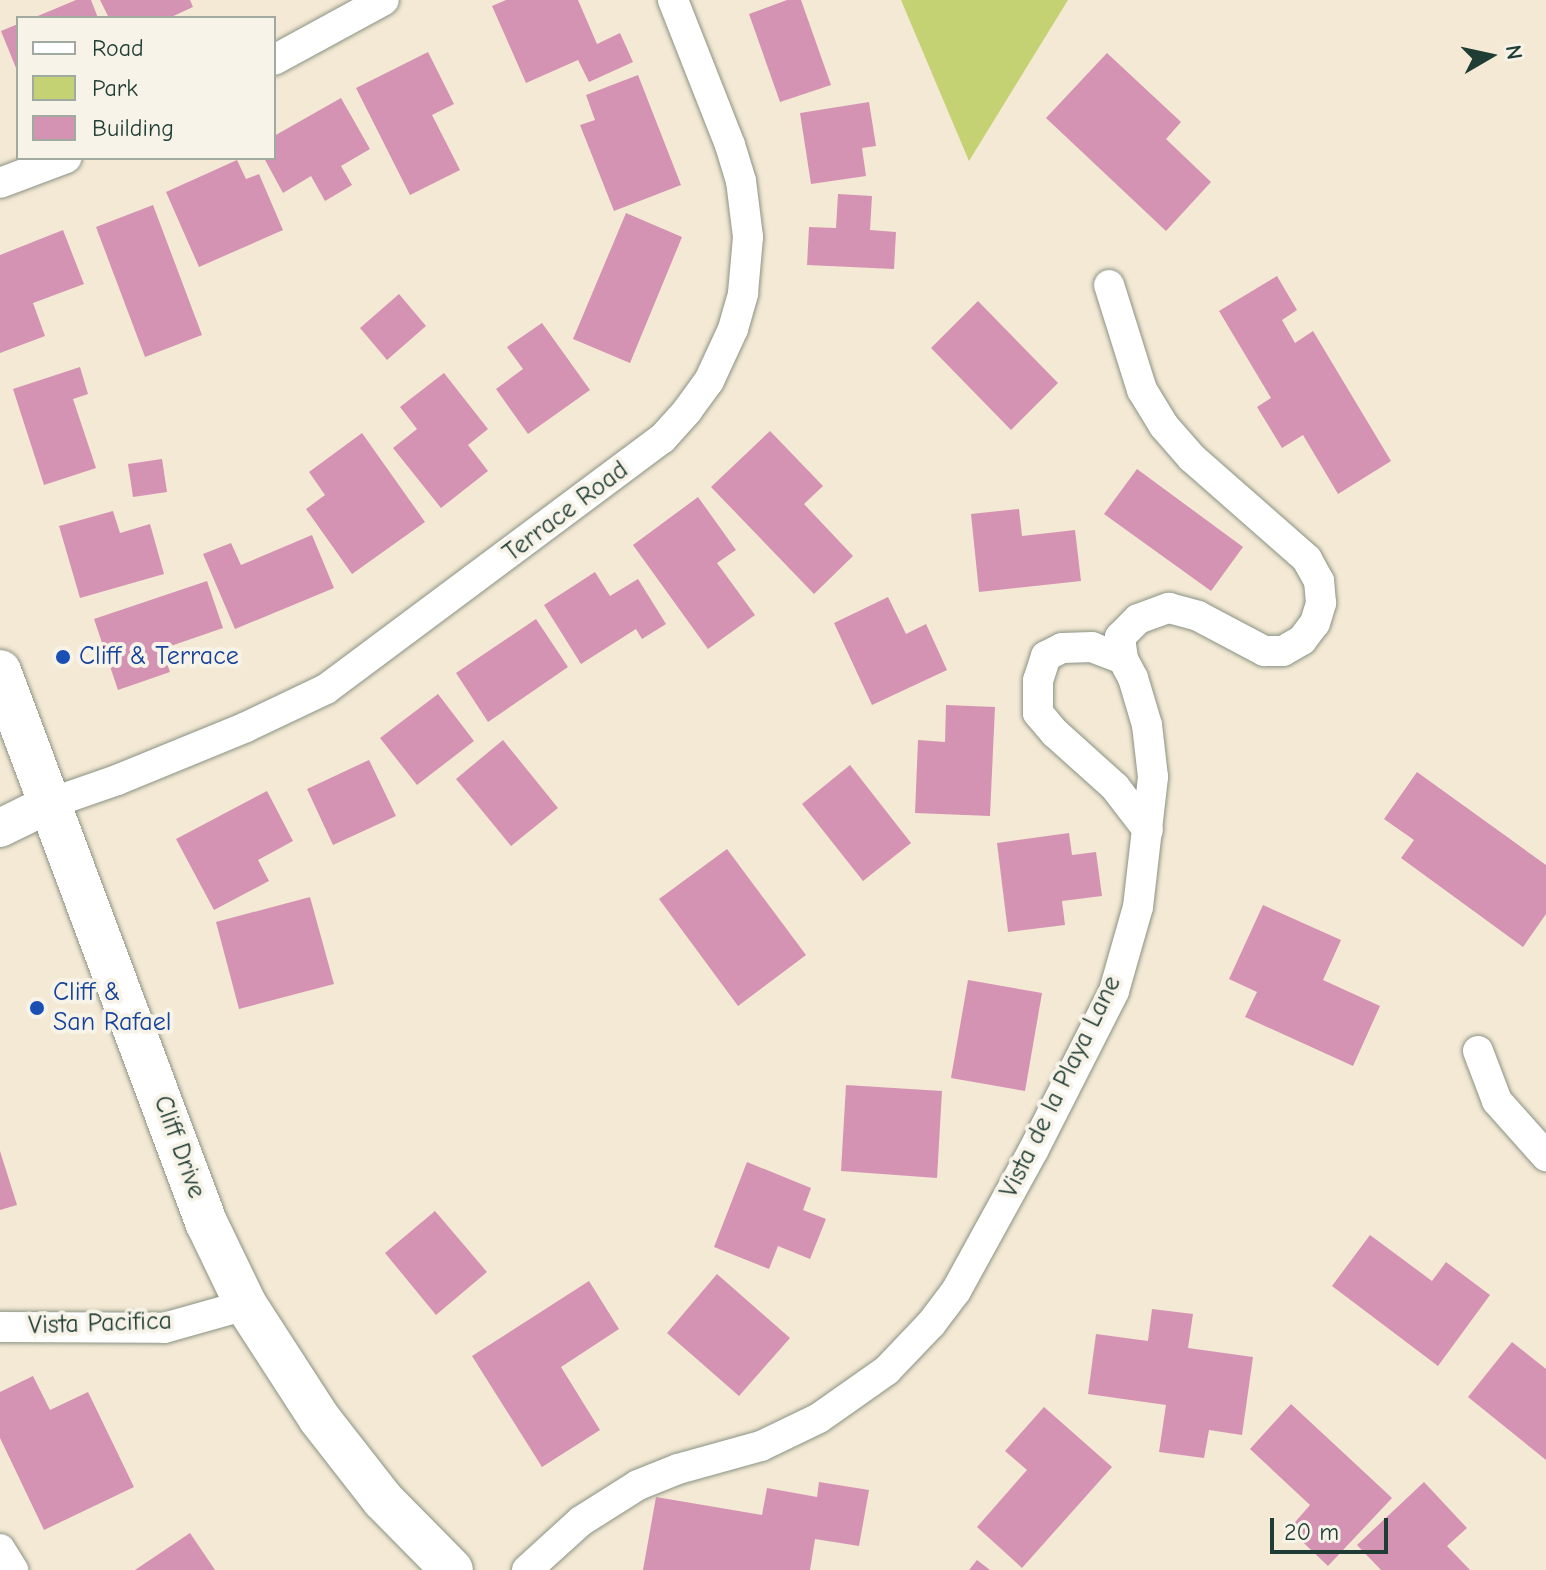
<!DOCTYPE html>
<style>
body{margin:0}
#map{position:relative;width:1546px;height:1570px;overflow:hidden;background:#f4e9d4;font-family:"Comic Neue",sans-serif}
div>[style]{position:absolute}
.green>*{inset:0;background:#c4d274}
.building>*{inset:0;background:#d593b3}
.roads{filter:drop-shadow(0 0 2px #8a9384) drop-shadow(0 0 2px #8a9384)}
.minor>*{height:30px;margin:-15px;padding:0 15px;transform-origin:15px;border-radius:15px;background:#fff}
.tertiary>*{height:38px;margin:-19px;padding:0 19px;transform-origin:19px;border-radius:19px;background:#fff}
.secondary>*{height:42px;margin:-21px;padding:0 21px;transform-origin:21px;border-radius:21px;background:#fff}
.dots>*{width:22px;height:22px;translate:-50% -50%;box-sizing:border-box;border:4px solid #f7f3e8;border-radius:50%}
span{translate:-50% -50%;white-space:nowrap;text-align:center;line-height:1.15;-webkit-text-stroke:8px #f7f3e8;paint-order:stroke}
.street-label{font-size:26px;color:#1f3d34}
.transit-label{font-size:26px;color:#164399}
.left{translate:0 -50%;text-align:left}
.legend{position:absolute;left:16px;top:16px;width:260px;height:144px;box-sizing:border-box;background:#f7f3e8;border:2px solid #a1aaa0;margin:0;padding:10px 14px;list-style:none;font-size:24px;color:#1f3d34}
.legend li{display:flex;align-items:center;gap:16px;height:40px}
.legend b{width:40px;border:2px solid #a1aaa0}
.north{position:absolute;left:1450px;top:16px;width:80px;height:80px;-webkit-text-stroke:6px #f7f3e8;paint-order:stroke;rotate:81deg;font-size:22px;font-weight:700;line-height:32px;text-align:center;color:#1f3d34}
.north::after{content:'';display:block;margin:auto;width:28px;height:36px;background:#1f3d34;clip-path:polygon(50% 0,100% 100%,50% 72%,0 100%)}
.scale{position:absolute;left:1270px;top:1518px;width:118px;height:36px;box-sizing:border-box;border:4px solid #1f3d34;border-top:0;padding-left:10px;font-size:24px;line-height:28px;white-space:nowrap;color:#1f3d34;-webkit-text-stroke:6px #f7f3e8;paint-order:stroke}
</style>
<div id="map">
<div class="green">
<div style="clip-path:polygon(901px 0,1068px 0,969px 161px)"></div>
</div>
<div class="building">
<div style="clip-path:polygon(76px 0,91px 0,98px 18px,33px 18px)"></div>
<div style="clip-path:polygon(100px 0,190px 0,193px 7px,169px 18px,109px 18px)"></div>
<div style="clip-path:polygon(506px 0,578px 0,597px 44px,620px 33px,633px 62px,589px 82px,578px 60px,526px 83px,492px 6px)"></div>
<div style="clip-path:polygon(787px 0,801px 0,831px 85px,780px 102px,749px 14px)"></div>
<div style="clip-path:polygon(18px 24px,18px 73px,1px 31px)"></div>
<div style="clip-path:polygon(428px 52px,454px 104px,432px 115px,460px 170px,410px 195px,356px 88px)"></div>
<div style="clip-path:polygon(1107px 53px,1181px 122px,1166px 139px,1211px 182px,1166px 231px,1046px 118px)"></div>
<div style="clip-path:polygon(638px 75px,681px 185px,614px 211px,580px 125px,595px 120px,586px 95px)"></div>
<div style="clip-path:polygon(341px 98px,370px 149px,341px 166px,352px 185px,325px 201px,311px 176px,283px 193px,264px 158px,274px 158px,274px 136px)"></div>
<div style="clip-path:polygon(869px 102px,876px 146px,862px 148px,866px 176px,811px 184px,800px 113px)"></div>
<div style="clip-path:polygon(237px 160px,246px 179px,259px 174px,283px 230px,199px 267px,166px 192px)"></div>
<div style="clip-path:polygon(838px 194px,872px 196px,870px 230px,896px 232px,894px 269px,807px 265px,809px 227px,836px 228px)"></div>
<div style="clip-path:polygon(153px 205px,202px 335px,145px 357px,96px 227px)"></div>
<div style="clip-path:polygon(626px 213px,682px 237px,630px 363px,573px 339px)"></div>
<div style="clip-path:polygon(63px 230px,84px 284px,33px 303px,45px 336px,0 353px,0 255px)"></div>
<div style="clip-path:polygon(1277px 276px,1297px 310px,1282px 320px,1295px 343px,1313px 331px,1391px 461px,1338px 494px,1303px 435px,1282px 448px,1257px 407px,1271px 398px,1219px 311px)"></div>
<div style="clip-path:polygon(399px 294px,426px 326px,387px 360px,360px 328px)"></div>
<div style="clip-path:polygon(978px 301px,1058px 383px,1011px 430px,931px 348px)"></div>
<div style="clip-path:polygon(542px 323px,590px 390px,528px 434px,496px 389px,523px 369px,507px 347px)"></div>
<div style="clip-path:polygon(80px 367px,88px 394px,73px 399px,96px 468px,44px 485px,13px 389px)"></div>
<div style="clip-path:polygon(444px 373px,488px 429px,468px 445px,488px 471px,441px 508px,393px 448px,417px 429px,400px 407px)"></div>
<div style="clip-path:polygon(770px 431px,823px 486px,804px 504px,853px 556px,814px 594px,711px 487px)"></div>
<div style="clip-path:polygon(362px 433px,425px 522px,352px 574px,306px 509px,325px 495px,309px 472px)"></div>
<div style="clip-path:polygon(162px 459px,167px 492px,133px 497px,128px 464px)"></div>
<div style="clip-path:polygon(1137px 469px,1243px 547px,1211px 591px,1104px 514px)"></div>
<div style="clip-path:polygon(698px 497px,736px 550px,717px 563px,755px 615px,708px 649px,633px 545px)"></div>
<div style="clip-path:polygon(1019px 509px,1022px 536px,1075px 530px,1081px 581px,979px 592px,971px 514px)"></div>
<div style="clip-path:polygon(113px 511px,120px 533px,150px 524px,164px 574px,80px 598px,59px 526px)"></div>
<div style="clip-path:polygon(312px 535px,334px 588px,235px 629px,203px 554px,231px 543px,241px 565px)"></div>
<div style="clip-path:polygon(595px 572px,610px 596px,638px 579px,666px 624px,642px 639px,636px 629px,581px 664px,544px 605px)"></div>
<div style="clip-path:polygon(207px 581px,223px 628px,162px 649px,170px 672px,118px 690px,94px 619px)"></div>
<div style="clip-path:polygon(888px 597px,906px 634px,926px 624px,947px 670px,872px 705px,834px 623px)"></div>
<div style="clip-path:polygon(536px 619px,568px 667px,488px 722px,456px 673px)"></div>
<div style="clip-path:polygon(438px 694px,474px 741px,417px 785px,380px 738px)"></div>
<div style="clip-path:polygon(946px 705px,995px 707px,990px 816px,915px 813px,918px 740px,945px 742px)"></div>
<div style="clip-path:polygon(503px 740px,558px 808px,511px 846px,456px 779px)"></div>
<div style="clip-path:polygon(369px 760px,396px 816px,333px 845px,307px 789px)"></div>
<div style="clip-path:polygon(850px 765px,911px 843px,863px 881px,802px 804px)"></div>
<div style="clip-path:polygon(1417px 772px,1546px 865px,1546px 914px,1523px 947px,1401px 858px,1414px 840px,1384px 819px)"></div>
<div style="clip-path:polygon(267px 791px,293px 841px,258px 860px,269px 881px,214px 910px,176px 839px)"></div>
<div style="clip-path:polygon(1069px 833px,1072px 855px,1096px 852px,1102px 896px,1062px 901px,1065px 925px,1008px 932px,997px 843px)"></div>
<div style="clip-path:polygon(727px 849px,806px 955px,738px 1006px,659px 899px)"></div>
<div style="clip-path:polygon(310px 897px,334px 984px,239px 1009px,216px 922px)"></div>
<div style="clip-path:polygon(1263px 905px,1341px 940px,1323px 980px,1380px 1006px,1353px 1066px,1245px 1017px,1257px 992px,1229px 979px)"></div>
<div style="clip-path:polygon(968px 980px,1042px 993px,1025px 1091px,951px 1078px)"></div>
<div style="clip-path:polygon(846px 1085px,942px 1091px,937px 1178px,841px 1171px)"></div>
<div style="clip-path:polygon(0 1151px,17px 1205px,0 1210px)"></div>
<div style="clip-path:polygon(747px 1162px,811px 1188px,803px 1210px,826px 1219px,810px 1259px,778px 1246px,769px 1269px,714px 1247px)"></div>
<div style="clip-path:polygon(435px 1211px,487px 1272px,436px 1315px,385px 1253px)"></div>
<div style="clip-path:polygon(1370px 1235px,1432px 1281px,1446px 1262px,1490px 1295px,1438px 1366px,1332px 1286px)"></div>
<div style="clip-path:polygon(717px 1274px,790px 1338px,739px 1396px,667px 1333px)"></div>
<div style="clip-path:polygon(589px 1281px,619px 1329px,561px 1367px,600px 1430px,542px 1467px,472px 1356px)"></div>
<div style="clip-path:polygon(1152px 1309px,1193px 1314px,1188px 1348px,1253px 1357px,1242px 1435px,1209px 1430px,1204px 1458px,1159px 1452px,1166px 1405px,1088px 1394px,1096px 1334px,1148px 1341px)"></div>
<div style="clip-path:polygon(1512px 1342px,1546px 1369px,1546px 1460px,1468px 1397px)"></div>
<div style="clip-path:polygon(33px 1376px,50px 1410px,88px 1392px,134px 1487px,44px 1530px,0 1438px,0 1392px)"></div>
<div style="clip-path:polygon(1291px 1404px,1392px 1498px,1328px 1566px,1289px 1529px,1310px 1505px,1250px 1449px)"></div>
<div style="clip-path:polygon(1044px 1407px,1112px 1467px,1022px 1568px,977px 1527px,1027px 1470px,1005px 1451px)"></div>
<div style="clip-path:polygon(819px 1482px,869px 1490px,859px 1546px,815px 1539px,810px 1570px,643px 1570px,656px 1497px,762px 1515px,767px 1488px,817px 1497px)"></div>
<div style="clip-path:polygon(1424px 1482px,1467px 1528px,1447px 1546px,1470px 1570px,1381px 1570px,1357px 1545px)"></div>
<div style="clip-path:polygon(190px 1533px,215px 1570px,135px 1570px)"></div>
<div style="clip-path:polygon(977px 1560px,990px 1570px,969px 1570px)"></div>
</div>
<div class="roads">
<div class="minor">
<div style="left:274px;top:60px;width:125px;rotate:-28.6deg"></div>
<div style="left:0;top:183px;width:71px;rotate:-20.7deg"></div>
<div style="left:1123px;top:659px;width:33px;rotate:-159deg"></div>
<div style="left:1092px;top:647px;width:30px;rotate:178deg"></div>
<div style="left:1062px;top:648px;width:18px;rotate:153deg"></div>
<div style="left:1046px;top:656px;width:25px;rotate:108deg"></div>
<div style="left:1038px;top:680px;width:33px;rotate:90deg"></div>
<div style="left:1038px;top:713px;width:26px;rotate:50deg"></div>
<div style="left:1055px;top:733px;width:81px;rotate:42deg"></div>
<div style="left:1115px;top:787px;width:54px;rotate:52.5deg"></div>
<div style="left:51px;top:803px;width:70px;rotate:-19.2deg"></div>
<div style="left:117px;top:780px;width:139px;rotate:-22.3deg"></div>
<div style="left:246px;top:727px;width:89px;rotate:-25.4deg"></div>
<div style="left:326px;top:689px;width:419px;rotate:-36.7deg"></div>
<div style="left:662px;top:439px;width:38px;rotate:-48deg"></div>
<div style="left:687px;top:411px;width:37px;rotate:-54deg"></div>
<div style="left:709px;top:381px;width:57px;rotate:-65.2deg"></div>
<div style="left:733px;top:329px;width:37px;rotate:-74deg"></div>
<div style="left:743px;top:293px;width:56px;rotate:-84.9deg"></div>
<div style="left:748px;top:237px;width:56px;rotate:-97.1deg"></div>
<div style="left:741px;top:181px;width:38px;rotate:-107deg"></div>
<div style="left:730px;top:145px;width:156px;rotate:-111.5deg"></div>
<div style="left:1478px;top:1051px;width:53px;rotate:69.2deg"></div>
<div style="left:1497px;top:1101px;width:74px;rotate:48.3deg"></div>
<div style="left:0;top:1327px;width:164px;rotate:0.3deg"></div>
<div style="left:164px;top:1328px;width:85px;rotate:-15.7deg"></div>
<div style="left:0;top:1549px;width:25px;rotate:58deg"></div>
<div style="left:527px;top:1570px;width:73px;rotate:-42.2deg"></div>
<div style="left:581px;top:1521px;width:67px;rotate:-32.3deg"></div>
<div style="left:638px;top:1485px;width:43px;rotate:-21.8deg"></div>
<div style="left:678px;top:1469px;width:86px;rotate:-15.5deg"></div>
<div style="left:761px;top:1446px;width:64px;rotate:-25.8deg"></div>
<div style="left:819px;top:1418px;width:83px;rotate:-35.2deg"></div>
<div style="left:887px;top:1370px;width:64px;rotate:-46.3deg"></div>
<div style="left:931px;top:1324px;width:41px;rotate:-52.9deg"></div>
<div style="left:956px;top:1291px;width:160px;rotate:-61.2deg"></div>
<div style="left:1033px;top:1151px;width:179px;rotate:-63.1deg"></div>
<div style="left:1114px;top:991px;width:87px;rotate:-74.1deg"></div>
<div style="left:1138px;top:907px;width:131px;rotate:-83.4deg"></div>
<div style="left:1153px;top:777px;width:52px;rotate:-96.6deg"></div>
<div style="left:1147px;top:725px;width:49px;rotate:-106.6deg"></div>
<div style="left:1133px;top:678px;width:21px;rotate:-118deg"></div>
<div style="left:1123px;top:659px;width:22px;rotate:-98deg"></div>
<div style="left:1120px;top:637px;width:25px;rotate:-45deg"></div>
<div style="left:1138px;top:619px;width:33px;rotate:-20deg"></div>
<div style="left:1169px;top:608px;width:30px;rotate:15deg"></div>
<div style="left:1198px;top:616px;width:75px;rotate:27.9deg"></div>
<div style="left:1264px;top:651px;width:19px"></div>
<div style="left:1283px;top:651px;width:22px;rotate:-30deg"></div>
<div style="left:1302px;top:640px;width:21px;rotate:-53deg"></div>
<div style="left:1315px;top:623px;width:21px;rotate:-73deg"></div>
<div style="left:1321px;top:603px;width:22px;rotate:-95deg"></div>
<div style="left:1319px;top:581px;width:25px;rotate:-119deg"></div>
<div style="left:1307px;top:559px;width:153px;rotate:-138.7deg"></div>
<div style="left:1192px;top:458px;width:43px;rotate:-131.2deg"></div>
<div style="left:1164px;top:426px;width:42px;rotate:-121.4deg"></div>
<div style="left:1142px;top:390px;width:110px;rotate:-107.4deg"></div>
</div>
<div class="tertiary">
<div style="left:0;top:828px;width:57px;rotate:-26.1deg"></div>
</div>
<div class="secondary">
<div style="left:0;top:671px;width:588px;rotate:69.5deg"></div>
<div style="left:206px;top:1222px;width:92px;rotate:64.3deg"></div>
<div style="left:246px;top:1305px;width:135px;rotate:57.1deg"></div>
<div style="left:319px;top:1418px;width:104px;rotate:52deg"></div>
<div style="left:383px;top:1500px;width:98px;rotate:45.4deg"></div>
</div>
</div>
<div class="dots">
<div style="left:63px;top:657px;background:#1a4fb4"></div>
<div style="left:37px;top:1008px;background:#1a4fb4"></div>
</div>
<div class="street-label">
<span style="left:566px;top:512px;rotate:-37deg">Terrace Road</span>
<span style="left:1061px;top:1087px;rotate:-64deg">Vista de la Playa Lane</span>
<span style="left:179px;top:1147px;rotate:70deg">Cliff Drive</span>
<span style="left:100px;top:1324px;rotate:-2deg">Vista Pacifica</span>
</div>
<div class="transit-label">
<span class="left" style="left:79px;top:657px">Cliff &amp; Terrace</span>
<span class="left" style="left:53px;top:1008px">Cliff &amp;<br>San Rafael</span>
</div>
<ul class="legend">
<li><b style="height:10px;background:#fff"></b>Road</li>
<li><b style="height:22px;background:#c4d274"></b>Park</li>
<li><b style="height:22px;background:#d593b3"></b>Building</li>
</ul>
<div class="north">N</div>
<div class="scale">20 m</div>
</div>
